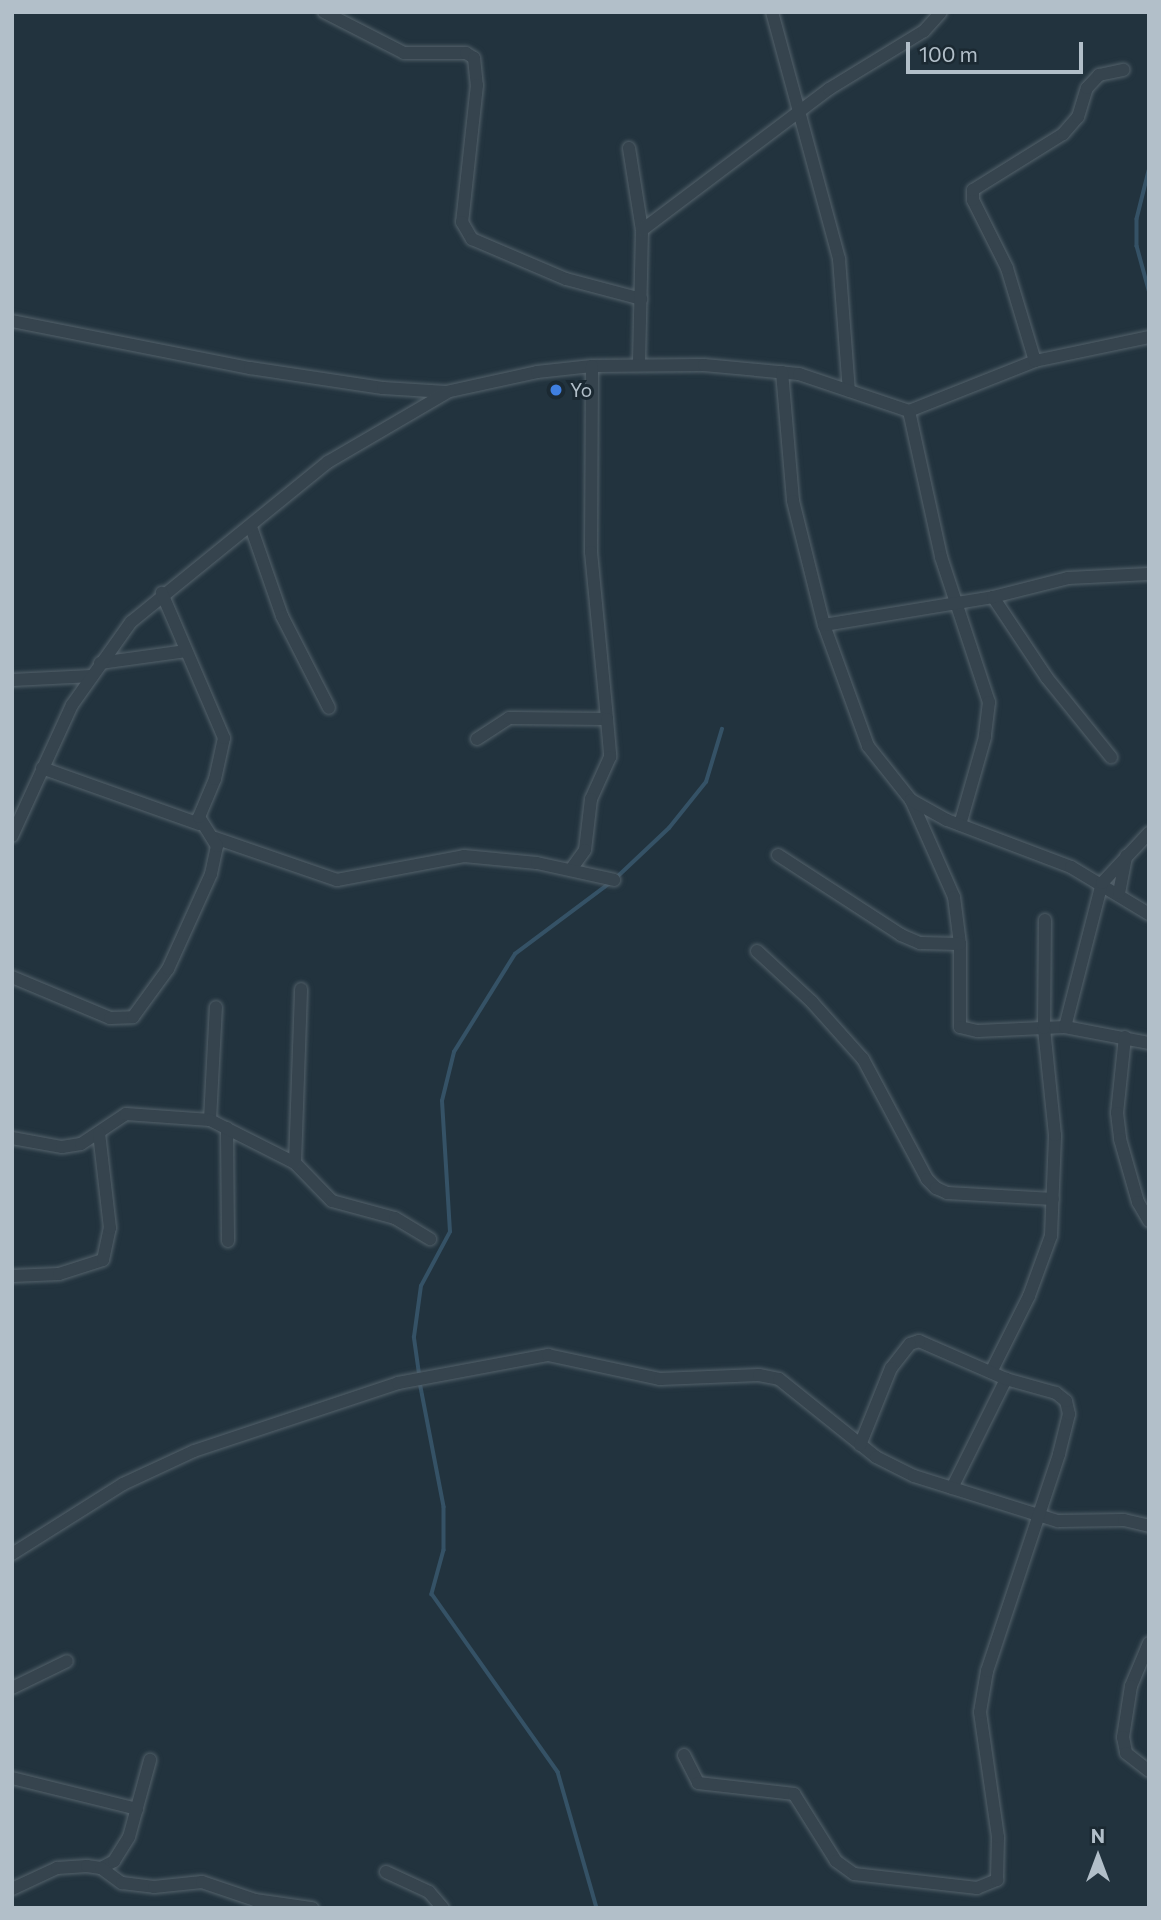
<!DOCTYPE html>
<style>
body{margin:0}
#map{position:relative;width:1161px;height:1920px;overflow:hidden;background:#22333e;font-family:Commissioner,sans-serif}
div>[style]{position:absolute}
.stream>*{height:3.5px;margin:-1.75px;padding:0 1.75px;transform-origin:1.75px;border-radius:1.75px;background:#355266}
.roads{filter:drop-shadow(0 0 2px #54626b) drop-shadow(0 0 2px #54626b)}
.street>*{height:12px;margin:-6px;padding:0 6px;transform-origin:6px;border-radius:6px;background:#36444e}
.dots>*{width:19px;height:19px;translate:-50% -50%;box-sizing:border-box;border:4px solid #1b2932;border-radius:50%}
span{translate:-50% -50%;white-space:nowrap;text-align:center;line-height:1.15;-webkit-text-stroke:6px #1b2932;paint-order:stroke}
.poi-label{font-size:19px;color:#b2bfc9}
.left{translate:0 -50%;text-align:left}
.frame{position:absolute;inset:0;border:14px solid #b2bfc9;pointer-events:none}
.north{position:absolute;left:1063px;top:1822px;width:70px;height:70px;-webkit-text-stroke:5px #1b2932;paint-order:stroke;rotate:0deg;font-size:19px;font-weight:700;line-height:28px;text-align:center;color:#b2bfc9}
.north::after{content:'';display:block;margin:auto;width:24px;height:32px;background:#b2bfc9;clip-path:polygon(50% 0,100% 100%,50% 72%,0 100%)}
.scale{position:absolute;left:906px;top:42px;width:177px;height:32px;box-sizing:border-box;border:4px solid #b2bfc9;border-top:0;padding-left:9px;font-size:21px;line-height:24px;white-space:nowrap;color:#b2bfc9;-webkit-text-stroke:5px #1b2932;paint-order:stroke}
</style>
<div id="map">
<div class="stream">
<div style="left:1149px;top:171px;width:49px;rotate:104deg"></div>
<div style="left:1137px;top:219px;width:27px;rotate:90deg"></div>
<div style="left:1137px;top:246px;width:46px;rotate:74.7deg"></div>
<div style="left:616px;top:878px;width:73px;rotate:-43.3deg"></div>
<div style="left:669px;top:828px;width:59px;rotate:-51.2deg"></div>
<div style="left:706px;top:782px;width:55px;rotate:-73.2deg"></div>
<div style="left:419px;top:1374px;width:37px;rotate:-98deg"></div>
<div style="left:414px;top:1337px;width:51px;rotate:-82.2deg"></div>
<div style="left:421px;top:1286px;width:61px;rotate:-61.8deg"></div>
<div style="left:450px;top:1232px;width:131px;rotate:-93.5deg"></div>
<div style="left:442px;top:1101px;width:50px;rotate:-76.2deg"></div>
<div style="left:454px;top:1052px;width:115px;rotate:-58.1deg"></div>
<div style="left:515px;top:954px;width:119px;rotate:-36.8deg"></div>
<div style="left:420px;top:1382px;width:127px;rotate:79.1deg"></div>
<div style="left:444px;top:1507px;width:43px;rotate:90deg"></div>
<div style="left:444px;top:1550px;width:46px;rotate:105.3deg"></div>
<div style="left:432px;top:1594px;width:218px;rotate:54.7deg"></div>
<div style="left:558px;top:1772px;width:141px;rotate:74deg"></div>
</div>
<div class="roads">
<div class="street">
<div style="left:324px;top:12px;width:90px;rotate:27.1deg"></div>
<div style="left:404px;top:53px;width:62px"></div>
<div style="left:466px;top:53px;width:9px;rotate:32deg"></div>
<div style="left:474px;top:58px;width:27px;rotate:84deg"></div>
<div style="left:477px;top:85px;width:138px;rotate:96.2deg"></div>
<div style="left:462px;top:222px;width:20px;rotate:60deg"></div>
<div style="left:472px;top:239px;width:102px;rotate:23.1deg"></div>
<div style="left:566px;top:279px;width:78px;rotate:14.9deg"></div>
<div style="left:772px;top:12px;width:256px;rotate:74.8deg"></div>
<div style="left:839px;top:259px;width:132px;rotate:85.7deg"></div>
<div style="left:629px;top:148px;width:83px;rotate:81deg"></div>
<div style="left:642px;top:230px;width:133px;rotate:91.3deg"></div>
<div style="left:642px;top:230px;width:234px;rotate:-37deg"></div>
<div style="left:829px;top:89px;width:111px;rotate:-31.4deg"></div>
<div style="left:924px;top:31px;width:25px;rotate:-48deg"></div>
<div style="left:12px;top:321px;width:243px;rotate:11.2deg"></div>
<div style="left:250px;top:368px;width:134px;rotate:8.6deg"></div>
<div style="left:383px;top:388px;width:63px;rotate:3.6deg"></div>
<div style="left:446px;top:392px;width:93px;rotate:-12.4deg"></div>
<div style="left:537px;top:372px;width:55px;rotate:-6.2deg"></div>
<div style="left:592px;top:366px;width:112px;rotate:-0.5deg"></div>
<div style="left:704px;top:365px;width:95px;rotate:5.4deg"></div>
<div style="left:799px;top:374px;width:116px;rotate:18.6deg"></div>
<div style="left:909px;top:411px;width:136px;rotate:-21.6deg"></div>
<div style="left:1035px;top:361px;width:116px;rotate:-11.9deg"></div>
<div style="left:1035px;top:361px;width:97px;rotate:-106.8deg"></div>
<div style="left:1007px;top:268px;width:76px;rotate:-116.6deg"></div>
<div style="left:973px;top:200px;width:10px;rotate:-90deg"></div>
<div style="left:973px;top:190px;width:106px;rotate:-31.9deg"></div>
<div style="left:1063px;top:134px;width:23px;rotate:-49deg"></div>
<div style="left:1078px;top:117px;width:30px;rotate:-73deg"></div>
<div style="left:1087px;top:88px;width:18px;rotate:-47deg"></div>
<div style="left:1099px;top:75px;width:25px;rotate:-12deg"></div>
<div style="left:592px;top:366px;width:186px;rotate:90.3deg"></div>
<div style="left:591px;top:552px;width:168px;rotate:84.5deg"></div>
<div style="left:782px;top:372px;width:129px;rotate:85.1deg"></div>
<div style="left:793px;top:501px;width:128px;rotate:76deg"></div>
<div style="left:824px;top:625px;width:129px;rotate:70deg"></div>
<div style="left:868px;top:746px;width:69px;rotate:51.5deg"></div>
<div style="left:911px;top:800px;width:106px;rotate:66.1deg"></div>
<div style="left:954px;top:897px;width:47px;rotate:82.7deg"></div>
<div style="left:960px;top:944px;width:83px;rotate:90deg"></div>
<div style="left:960px;top:1027px;width:18px;rotate:13deg"></div>
<div style="left:978px;top:1031px;width:87px;rotate:-2.6deg"></div>
<div style="left:1065px;top:1027px;width:86px;rotate:10.8deg"></div>
<div style="left:909px;top:411px;width:149px;rotate:77.6deg"></div>
<div style="left:941px;top:557px;width:153px;rotate:71.7deg"></div>
<div style="left:989px;top:702px;width:35px;rotate:97deg"></div>
<div style="left:985px;top:737px;width:91px;rotate:105.9deg"></div>
<div style="left:251px;top:527px;width:94px;rotate:70.8deg"></div>
<div style="left:282px;top:616px;width:103px;rotate:62.9deg"></div>
<div style="left:993px;top:597px;width:97px;rotate:56.3deg"></div>
<div style="left:1047px;top:678px;width:102px;rotate:51deg"></div>
<div style="left:824px;top:625px;width:171px;rotate:-9.4deg"></div>
<div style="left:993px;top:597px;width:77px;rotate:-14.2deg"></div>
<div style="left:1068px;top:578px;width:81px;rotate:-2.8deg"></div>
<div style="left:100px;top:663px;width:87px;rotate:-7.9deg"></div>
<div style="left:12px;top:680px;width:80px;rotate:-2.9deg"></div>
<div style="left:477px;top:739px;width:38px;rotate:-33deg"></div>
<div style="left:509px;top:718px;width:98px;rotate:0.6deg"></div>
<div style="left:607px;top:719px;width:38px;rotate:85deg"></div>
<div style="left:610px;top:757px;width:46px;rotate:114.3deg"></div>
<div style="left:591px;top:799px;width:51px;rotate:96.7deg"></div>
<div style="left:585px;top:850px;width:24px;rotate:126deg"></div>
<div style="left:42px;top:768px;width:167px;rotate:19.6deg"></div>
<div style="left:911px;top:800px;width:41px;rotate:29.1deg"></div>
<div style="left:947px;top:820px;width:133px;rotate:20.8deg"></div>
<div style="left:1071px;top:867px;width:91px;rotate:31.1deg"></div>
<div style="left:12px;top:836px;width:144px;rotate:-65.4deg"></div>
<div style="left:72px;top:705px;width:102px;rotate:-54.6deg"></div>
<div style="left:131px;top:622px;width:254px;rotate:-39.1deg"></div>
<div style="left:328px;top:462px;width:137px;rotate:-30.3deg"></div>
<div style="left:215px;top:838px;width:129px;rotate:19deg"></div>
<div style="left:337px;top:880px;width:129px;rotate:-10.7deg"></div>
<div style="left:464px;top:856px;width:73px;rotate:5.5deg"></div>
<div style="left:537px;top:863px;width:79px;rotate:12.4deg"></div>
<div style="left:778px;top:855px;width:147px;rotate:33deg"></div>
<div style="left:901px;top:935px;width:21px;rotate:23deg"></div>
<div style="left:920px;top:943px;width:40px;rotate:1.4deg"></div>
<div style="left:1119px;top:893px;width:38px;rotate:-79deg"></div>
<div style="left:757px;top:951px;width:75px;rotate:42.8deg"></div>
<div style="left:812px;top:1002px;width:76px;rotate:48.2deg"></div>
<div style="left:863px;top:1059px;width:136px;rotate:61.9deg"></div>
<div style="left:927px;top:1179px;width:13px;rotate:45deg"></div>
<div style="left:936px;top:1188px;width:12px;rotate:24deg"></div>
<div style="left:947px;top:1193px;width:106px;rotate:3.2deg"></div>
<div style="left:12px;top:977px;width:106px;rotate:22.7deg"></div>
<div style="left:110px;top:1018px;width:23px;rotate:-2deg"></div>
<div style="left:133px;top:1017px;width:59px;rotate:-53.9deg"></div>
<div style="left:168px;top:969px;width:104px;rotate:-65.6deg"></div>
<div style="left:211px;top:874px;width:29px;rotate:-78deg"></div>
<div style="left:217px;top:846px;width:34px;rotate:-122deg"></div>
<div style="left:199px;top:817px;width:41px;rotate:-67.2deg"></div>
<div style="left:215px;top:779px;width:42px;rotate:-77.6deg"></div>
<div style="left:224px;top:738px;width:158px;rotate:-113.2deg"></div>
<div style="left:1065px;top:1027px;width:149px;rotate:-75.6deg"></div>
<div style="left:1102px;top:883px;width:69px;rotate:-46.8deg"></div>
<div style="left:1125px;top:1037px;width:76px;rotate:96deg"></div>
<div style="left:1117px;top:1113px;width:26px;rotate:83deg"></div>
<div style="left:1120px;top:1139px;width:66px;rotate:74.1deg"></div>
<div style="left:1138px;top:1202px;width:22px;rotate:60deg"></div>
<div style="left:210px;top:1120px;width:113px;rotate:-87deg"></div>
<div style="left:227px;top:1128px;width:113px;rotate:89.5deg"></div>
<div style="left:12px;top:1138px;width:51px;rotate:10.2deg"></div>
<div style="left:62px;top:1147px;width:19px;rotate:-9deg"></div>
<div style="left:81px;top:1144px;width:54px;rotate:-33.7deg"></div>
<div style="left:126px;top:1114px;width:84px;rotate:4.1deg"></div>
<div style="left:210px;top:1120px;width:95px;rotate:26.8deg"></div>
<div style="left:295px;top:1163px;width:53px;rotate:45.8deg"></div>
<div style="left:332px;top:1201px;width:65px;rotate:15.1deg"></div>
<div style="left:395px;top:1218px;width:41px;rotate:31deg"></div>
<div style="left:295px;top:1163px;width:174px;rotate:-88deg"></div>
<div style="left:12px;top:1276px;width:47px;rotate:-2.4deg"></div>
<div style="left:59px;top:1274px;width:46px;rotate:-17.7deg"></div>
<div style="left:103px;top:1260px;width:33px;rotate:-78deg"></div>
<div style="left:110px;top:1228px;width:96px;rotate:-96.6deg"></div>
<div style="left:991px;top:1372px;width:85px;rotate:-63.4deg"></div>
<div style="left:1029px;top:1296px;width:64px;rotate:-69.9deg"></div>
<div style="left:1051px;top:1236px;width:101px;rotate:-87.7deg"></div>
<div style="left:1055px;top:1135px;width:108px;rotate:-95.9deg"></div>
<div style="left:1044px;top:1028px;width:108px;rotate:-89.5deg"></div>
<div style="left:952px;top:1488px;width:122px;rotate:-63.6deg"></div>
<div style="left:12px;top:1554px;width:131px;rotate:-32.2deg"></div>
<div style="left:123px;top:1484px;width:78px;rotate:-24.9deg"></div>
<div style="left:194px;top:1451px;width:215px;rotate:-18.4deg"></div>
<div style="left:398px;top:1383px;width:153px;rotate:-10.6deg"></div>
<div style="left:548px;top:1355px;width:115px;rotate:12.1deg"></div>
<div style="left:660px;top:1379px;width:99px;rotate:-2.3deg"></div>
<div style="left:759px;top:1375px;width:20px;rotate:11deg"></div>
<div style="left:779px;top:1379px;width:124px;rotate:38.8deg"></div>
<div style="left:876px;top:1457px;width:42px;rotate:26.6deg"></div>
<div style="left:914px;top:1476px;width:151px;rotate:17.4deg"></div>
<div style="left:1058px;top:1521px;width:66px;rotate:-0.9deg"></div>
<div style="left:1124px;top:1520px;width:26px;rotate:13deg"></div>
<div style="left:1149px;top:1643px;width:47px;rotate:112.7deg"></div>
<div style="left:1131px;top:1686px;width:52px;rotate:98.9deg"></div>
<div style="left:1123px;top:1737px;width:16px;rotate:79deg"></div>
<div style="left:1126px;top:1753px;width:29px;rotate:38deg"></div>
<div style="left:12px;top:1688px;width:61px;rotate:-26.1deg"></div>
<div style="left:684px;top:1755px;width:31px;rotate:63deg"></div>
<div style="left:698px;top:1783px;width:97px;rotate:6.5deg"></div>
<div style="left:794px;top:1794px;width:79px;rotate:57.9deg"></div>
<div style="left:836px;top:1861px;width:22px;rotate:36deg"></div>
<div style="left:854px;top:1874px;width:124px;rotate:6.5deg"></div>
<div style="left:977px;top:1888px;width:22px;rotate:-22deg"></div>
<div style="left:997px;top:1880px;width:43px;rotate:-88.7deg"></div>
<div style="left:998px;top:1837px;width:126px;rotate:-98.2deg"></div>
<div style="left:980px;top:1712px;width:42px;rotate:-80.3deg"></div>
<div style="left:987px;top:1671px;width:229px;rotate:-71.6deg"></div>
<div style="left:1059px;top:1454px;width:41px;rotate:-76deg"></div>
<div style="left:1069px;top:1414px;width:13px;rotate:-103deg"></div>
<div style="left:1066px;top:1401px;width:13px;rotate:-141deg"></div>
<div style="left:1056px;top:1393px;width:52px;rotate:-164.4deg"></div>
<div style="left:1006px;top:1379px;width:95px;rotate:-156.4deg"></div>
<div style="left:919px;top:1341px;width:9px;rotate:162deg"></div>
<div style="left:910px;top:1344px;width:31px;rotate:128deg"></div>
<div style="left:891px;top:1368px;width:83px;rotate:111.9deg"></div>
<div style="left:12px;top:1778px;width:129px;rotate:13.9deg"></div>
<div style="left:101px;top:1868px;width:15px;rotate:-28deg"></div>
<div style="left:114px;top:1861px;width:28px;rotate:-58deg"></div>
<div style="left:129px;top:1837px;width:80px;rotate:-74.7deg"></div>
<div style="left:386px;top:1872px;width:47px;rotate:24.9deg"></div>
<div style="left:429px;top:1892px;width:21px;rotate:49deg"></div>
<div style="left:12px;top:1889px;width:50px;rotate:-25deg"></div>
<div style="left:57px;top:1868px;width:30px;rotate:-4deg"></div>
<div style="left:87px;top:1866px;width:14px;rotate:8deg"></div>
<div style="left:101px;top:1868px;width:26px;rotate:36deg"></div>
<div style="left:122px;top:1883px;width:32px;rotate:7deg"></div>
<div style="left:154px;top:1887px;width:48px;rotate:-5.9deg"></div>
<div style="left:202px;top:1882px;width:56px;rotate:18.8deg"></div>
<div style="left:255px;top:1900px;width:58px;rotate:8deg"></div>
</div>
</div>
<div class="dots">
<div style="left:556px;top:390px;background:#3f7fe0"></div>
</div>
<div class="poi-label">
<span class="left" style="left:570px;top:390px">Yo</span>
</div>
<div class="frame"></div>
<div class="north">N</div>
<div class="scale">100 m</div>
</div>
